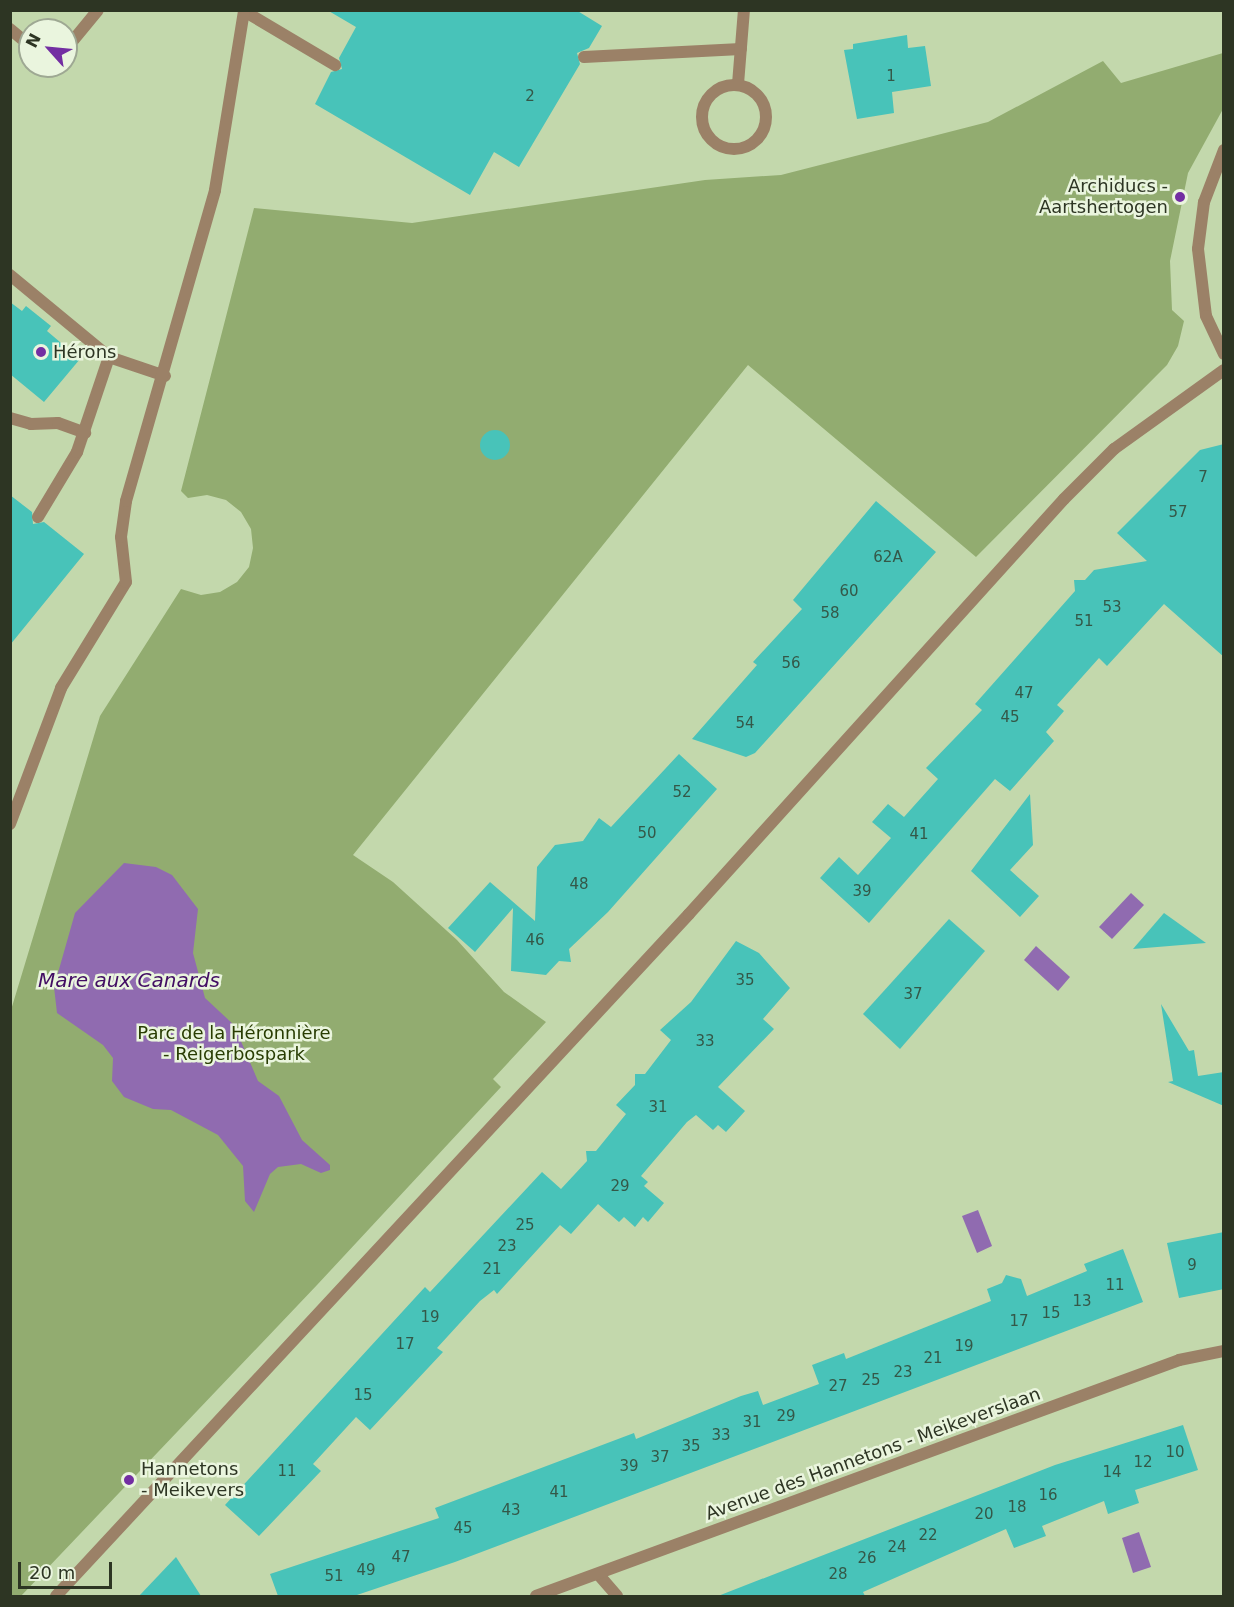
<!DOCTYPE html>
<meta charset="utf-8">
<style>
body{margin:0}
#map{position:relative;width:1234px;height:1607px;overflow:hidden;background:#c3d8ac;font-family:"DejaVu Sans",sans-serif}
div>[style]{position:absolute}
.green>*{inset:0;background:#92ac70}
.water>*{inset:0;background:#906bb0}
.building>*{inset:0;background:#48c3b9}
.round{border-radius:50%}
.service>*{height:12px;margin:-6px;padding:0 6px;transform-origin:6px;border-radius:6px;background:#9b8167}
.minor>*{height:12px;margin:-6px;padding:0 6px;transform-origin:6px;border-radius:6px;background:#9b8167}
.minor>.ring{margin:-6px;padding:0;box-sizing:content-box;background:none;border:12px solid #9b8167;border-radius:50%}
.dots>*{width:16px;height:16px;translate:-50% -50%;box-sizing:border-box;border:3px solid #eaf5de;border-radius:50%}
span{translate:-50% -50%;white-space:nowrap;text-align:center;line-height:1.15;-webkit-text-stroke:5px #eaf5de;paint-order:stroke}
.number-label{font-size:15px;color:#345848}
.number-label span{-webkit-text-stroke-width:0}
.poi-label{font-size:18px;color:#2d3523}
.right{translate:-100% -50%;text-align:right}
.left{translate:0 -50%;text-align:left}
.park-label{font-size:18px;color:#293d03}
.street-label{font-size:18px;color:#2d3523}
.water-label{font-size:20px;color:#420d63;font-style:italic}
.frame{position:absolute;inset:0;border:12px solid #2d3523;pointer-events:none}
.north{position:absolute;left:18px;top:18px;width:60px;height:60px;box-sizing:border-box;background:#eaf5de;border:2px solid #9ea893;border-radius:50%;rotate:297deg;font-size:16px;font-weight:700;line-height:24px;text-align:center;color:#2d3523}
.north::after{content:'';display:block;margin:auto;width:21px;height:27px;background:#732ea2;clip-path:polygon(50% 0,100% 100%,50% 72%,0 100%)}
.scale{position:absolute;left:18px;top:1562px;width:94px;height:27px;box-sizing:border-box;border:3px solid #2d3523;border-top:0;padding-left:8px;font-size:18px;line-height:21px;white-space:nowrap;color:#2d3523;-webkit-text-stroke:4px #eaf5de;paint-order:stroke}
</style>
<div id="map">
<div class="green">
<div style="clip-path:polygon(1223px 53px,1223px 109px,1188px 173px,1170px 261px,1172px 310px,1184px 321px,1178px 346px,1167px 365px,976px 557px,748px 365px,353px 855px,393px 882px,457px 940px,504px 992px,546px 1022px,493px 1079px,501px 1087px,317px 1285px,21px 1596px,11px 1596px,11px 1010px,100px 716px,181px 589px,201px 595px,220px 592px,237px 582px,249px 567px,253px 548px,251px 529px,241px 512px,226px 500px,207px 495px,188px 498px,181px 491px,254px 208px,412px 223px,705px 180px,781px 175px,988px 122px,1103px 61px,1121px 83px)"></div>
</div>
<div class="water">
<div style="clip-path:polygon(124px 863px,156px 867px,172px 875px,198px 909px,193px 953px,205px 998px,234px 1025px,258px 1081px,279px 1096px,302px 1140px,330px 1165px,330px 1170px,321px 1173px,301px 1164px,278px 1167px,270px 1174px,254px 1212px,245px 1201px,243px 1166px,218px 1135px,171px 1110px,153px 1109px,124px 1097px,112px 1081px,113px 1058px,103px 1045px,57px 1013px,54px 987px,75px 913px)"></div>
<div style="clip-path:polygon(1131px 893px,1144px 905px,1112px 939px,1099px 927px)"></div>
<div style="clip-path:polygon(1036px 946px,1070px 977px,1058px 991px,1024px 960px)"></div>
<div style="clip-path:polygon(978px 1210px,992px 1246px,977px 1253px,962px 1216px)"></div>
<div style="clip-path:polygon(1139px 1532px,1151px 1567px,1133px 1573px,1122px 1538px)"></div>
</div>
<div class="building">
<div style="clip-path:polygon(327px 10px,576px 10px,602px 26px,589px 48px,577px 53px,580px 64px,519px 167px,494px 152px,470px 195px,315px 104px,331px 72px,342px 69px,339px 58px,356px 27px)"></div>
<div style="clip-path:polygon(907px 35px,908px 48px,925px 46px,931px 86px,892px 92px,894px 113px,857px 119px,844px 50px,853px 49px,853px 44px)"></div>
<div style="clip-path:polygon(10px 302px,22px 311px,26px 306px,51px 326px,47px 331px,80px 359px,44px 402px,10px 374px)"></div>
<div class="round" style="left:480px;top:430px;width:30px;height:30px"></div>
<div style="clip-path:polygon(1224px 444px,1224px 657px,1164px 604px,1107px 666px,1099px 658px,1057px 705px,1064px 711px,1046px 732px,1054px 741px,1010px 791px,995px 779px,869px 923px,820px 878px,839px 857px,858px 875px,891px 838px,872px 822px,888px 804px,904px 817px,938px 779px,926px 768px,982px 710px,975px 704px,1075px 591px,1074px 580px,1085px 580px,1094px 570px,1147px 561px,1117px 533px,1200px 450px)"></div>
<div style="clip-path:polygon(10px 495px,32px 512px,33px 524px,44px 522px,84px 554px,10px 645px)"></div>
<div style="clip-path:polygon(876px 501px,936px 552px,755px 753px,746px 757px,692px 739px,757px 665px,753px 662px,802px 609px,793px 600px)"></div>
<div style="clip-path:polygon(679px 754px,717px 789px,608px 912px,569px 949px,571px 962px,559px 961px,546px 975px,511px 971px,513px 908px,475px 952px,448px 928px,490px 882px,535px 921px,537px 867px,555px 845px,583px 841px,599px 818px,611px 827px)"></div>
<div style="clip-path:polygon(1030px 794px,1033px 845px,1010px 870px,1039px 896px,1020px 917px,971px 871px)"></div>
<div style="clip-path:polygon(1164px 913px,1206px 943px,1133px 949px)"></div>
<div style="clip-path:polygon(949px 919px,985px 951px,900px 1049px,863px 1014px)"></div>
<div style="clip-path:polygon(736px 941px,759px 953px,790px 988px,763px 1019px,774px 1029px,718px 1087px,745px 1111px,726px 1132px,718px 1125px,713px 1130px,696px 1115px,687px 1122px,641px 1176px,648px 1182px,644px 1186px,664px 1203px,648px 1222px,643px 1217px,635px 1227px,624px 1217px,619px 1222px,598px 1204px,571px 1234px,560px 1225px,497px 1294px,494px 1290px,480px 1301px,437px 1348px,443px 1352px,370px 1430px,356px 1417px,313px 1464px,321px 1471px,259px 1536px,225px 1505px,425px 1287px,430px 1292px,542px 1172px,561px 1189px,587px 1161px,586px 1151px,596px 1151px,626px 1114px,616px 1105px,635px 1085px,635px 1074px,645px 1074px,671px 1040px,660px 1030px,691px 1002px)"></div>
<div style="clip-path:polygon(1161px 1004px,1189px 1051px,1194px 1050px,1198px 1076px,1224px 1072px,1224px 1106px,1168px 1082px,1173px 1081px)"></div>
<div style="clip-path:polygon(1224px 1232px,1224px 1289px,1179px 1298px,1167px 1243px)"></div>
<div style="clip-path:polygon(1123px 1249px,1143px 1302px,455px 1562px,354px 1596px,278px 1596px,270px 1574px,439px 1518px,435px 1508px,634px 1433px,636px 1439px,741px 1396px,758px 1391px,763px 1405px,819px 1384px,812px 1365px,844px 1353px,846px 1359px,991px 1301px,987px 1289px,1002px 1283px,1006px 1275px,1021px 1279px,1027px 1296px,1087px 1271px,1084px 1264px)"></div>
<div style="clip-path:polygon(1183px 1425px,1198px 1470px,1135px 1490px,1139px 1503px,1108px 1514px,1104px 1501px,1042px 1526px,1046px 1536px,1014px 1548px,1006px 1529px,863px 1592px,865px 1596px,718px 1596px,1055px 1465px)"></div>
<div style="clip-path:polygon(176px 1557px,201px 1596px,139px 1596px)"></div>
</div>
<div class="service">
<div style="left:244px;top:11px;width:106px;rotate:30.7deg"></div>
<div style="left:10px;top:29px;width:26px;rotate:40deg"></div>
<div style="left:66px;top:49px;width:50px;rotate:-50.6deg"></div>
<div style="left:584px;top:57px;width:157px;rotate:-2.9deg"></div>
<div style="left:10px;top:275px;width:129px;rotate:39.6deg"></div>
<div style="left:109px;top:357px;width:59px;rotate:18.7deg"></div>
<div style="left:10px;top:418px;width:22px;rotate:16deg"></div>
<div style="left:31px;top:424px;width:27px;rotate:-2deg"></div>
<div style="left:58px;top:423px;width:29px;rotate:20deg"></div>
<div style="left:38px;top:517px;width:76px;rotate:-59deg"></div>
<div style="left:77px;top:452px;width:100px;rotate:-71.4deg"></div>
</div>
<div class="minor">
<div style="left:738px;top:84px;width:74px;rotate:-85.4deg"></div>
<div class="ring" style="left:702px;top:85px;width:52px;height:52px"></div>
<div style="left:1224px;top:150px;width:56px;rotate:111deg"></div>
<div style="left:1204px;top:202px;width:47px;rotate:97.3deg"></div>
<div style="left:1198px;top:249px;width:67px;rotate:83.2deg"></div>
<div style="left:1206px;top:316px;width:42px;rotate:64.7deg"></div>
<div style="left:10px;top:824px;width:145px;rotate:-69.4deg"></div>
<div style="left:61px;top:688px;width:124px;rotate:-58.5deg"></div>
<div style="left:126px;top:582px;width:45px;rotate:-96.3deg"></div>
<div style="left:121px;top:537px;width:36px;rotate:-82deg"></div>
<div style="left:126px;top:501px;width:323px;rotate:-74deg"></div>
<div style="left:215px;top:190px;width:182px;rotate:-80.8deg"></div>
<div style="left:598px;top:1574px;width:29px;rotate:49deg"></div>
<div style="left:56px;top:1596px;width:930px;rotate:-47.13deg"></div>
<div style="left:689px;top:914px;width:559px;rotate:-47.9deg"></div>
<div style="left:1064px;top:499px;width:71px;rotate:-45deg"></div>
<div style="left:1114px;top:449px;width:135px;rotate:-35.7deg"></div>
<div style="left:536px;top:1596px;width:685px;rotate:-20.15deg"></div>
<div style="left:1179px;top:1360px;width:46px;rotate:-11.3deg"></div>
</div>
<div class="dots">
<div style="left:1180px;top:197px;background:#732ea2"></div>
<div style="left:41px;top:352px;background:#732ea2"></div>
<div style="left:129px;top:1480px;background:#732ea2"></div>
</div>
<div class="number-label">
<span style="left:891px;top:77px">1</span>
<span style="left:530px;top:97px">2</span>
<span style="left:1203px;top:478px">7</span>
<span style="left:1178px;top:513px">57</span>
<span style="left:888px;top:558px">62A</span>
<span style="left:849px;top:592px">60</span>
<span style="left:1112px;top:608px">53</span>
<span style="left:830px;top:614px">58</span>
<span style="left:1084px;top:622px">51</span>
<span style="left:791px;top:664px">56</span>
<span style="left:1024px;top:694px">47</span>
<span style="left:1010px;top:718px">45</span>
<span style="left:745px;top:724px">54</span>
<span style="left:682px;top:793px">52</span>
<span style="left:647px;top:834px">50</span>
<span style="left:919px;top:835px">41</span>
<span style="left:579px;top:885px">48</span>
<span style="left:862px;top:892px">39</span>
<span style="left:535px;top:941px">46</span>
<span style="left:745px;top:981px">35</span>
<span style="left:913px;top:995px">37</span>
<span style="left:705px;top:1042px">33</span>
<span style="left:658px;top:1108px">31</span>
<span style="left:620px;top:1187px">29</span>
<span style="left:525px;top:1226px">25</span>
<span style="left:507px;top:1247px">23</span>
<span style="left:1192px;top:1266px">9</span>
<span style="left:492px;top:1270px">21</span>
<span style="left:1115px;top:1286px">11</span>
<span style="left:1082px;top:1302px">13</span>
<span style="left:1051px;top:1314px">15</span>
<span style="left:430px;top:1318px">19</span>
<span style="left:1019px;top:1322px">17</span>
<span style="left:405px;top:1345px">17</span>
<span style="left:964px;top:1347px">19</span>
<span style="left:933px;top:1359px">21</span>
<span style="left:903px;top:1373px">23</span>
<span style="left:871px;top:1381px">25</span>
<span style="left:838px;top:1387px">27</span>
<span style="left:363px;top:1396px">15</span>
<span style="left:786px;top:1417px">29</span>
<span style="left:752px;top:1423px">31</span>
<span style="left:721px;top:1436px">33</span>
<span style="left:691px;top:1447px">35</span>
<span style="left:1175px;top:1453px">10</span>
<span style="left:660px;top:1458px">37</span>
<span style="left:1143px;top:1463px">12</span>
<span style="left:629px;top:1467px">39</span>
<span style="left:287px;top:1472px">11</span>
<span style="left:1112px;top:1473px">14</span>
<span style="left:559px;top:1493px">41</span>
<span style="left:1048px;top:1496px">16</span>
<span style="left:1017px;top:1508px">18</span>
<span style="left:511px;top:1511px">43</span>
<span style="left:984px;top:1515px">20</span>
<span style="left:463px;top:1529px">45</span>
<span style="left:928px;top:1536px">22</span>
<span style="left:897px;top:1548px">24</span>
<span style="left:401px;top:1558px">47</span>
<span style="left:867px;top:1559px">26</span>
<span style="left:366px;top:1571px">49</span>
<span style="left:838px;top:1575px">28</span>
<span style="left:334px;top:1577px">51</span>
</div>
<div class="poi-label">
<span class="right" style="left:1168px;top:197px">Archiducs -<br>Aartshertogen</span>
<span class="left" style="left:53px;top:352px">Hérons</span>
<span class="left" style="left:141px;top:1480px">Hannetons<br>- Meikevers</span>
</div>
<div class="park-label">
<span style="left:234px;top:1044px">Parc de la Héronnière<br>- Reigerbospark</span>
</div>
<div class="street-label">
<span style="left:873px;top:1454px;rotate:-20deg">Avenue des Hannetons - Meikeverslaan</span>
</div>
<div class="water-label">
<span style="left:129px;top:980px">Mare aux Canards</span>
</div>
<div class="frame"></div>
<div class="north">N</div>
<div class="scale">20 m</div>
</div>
